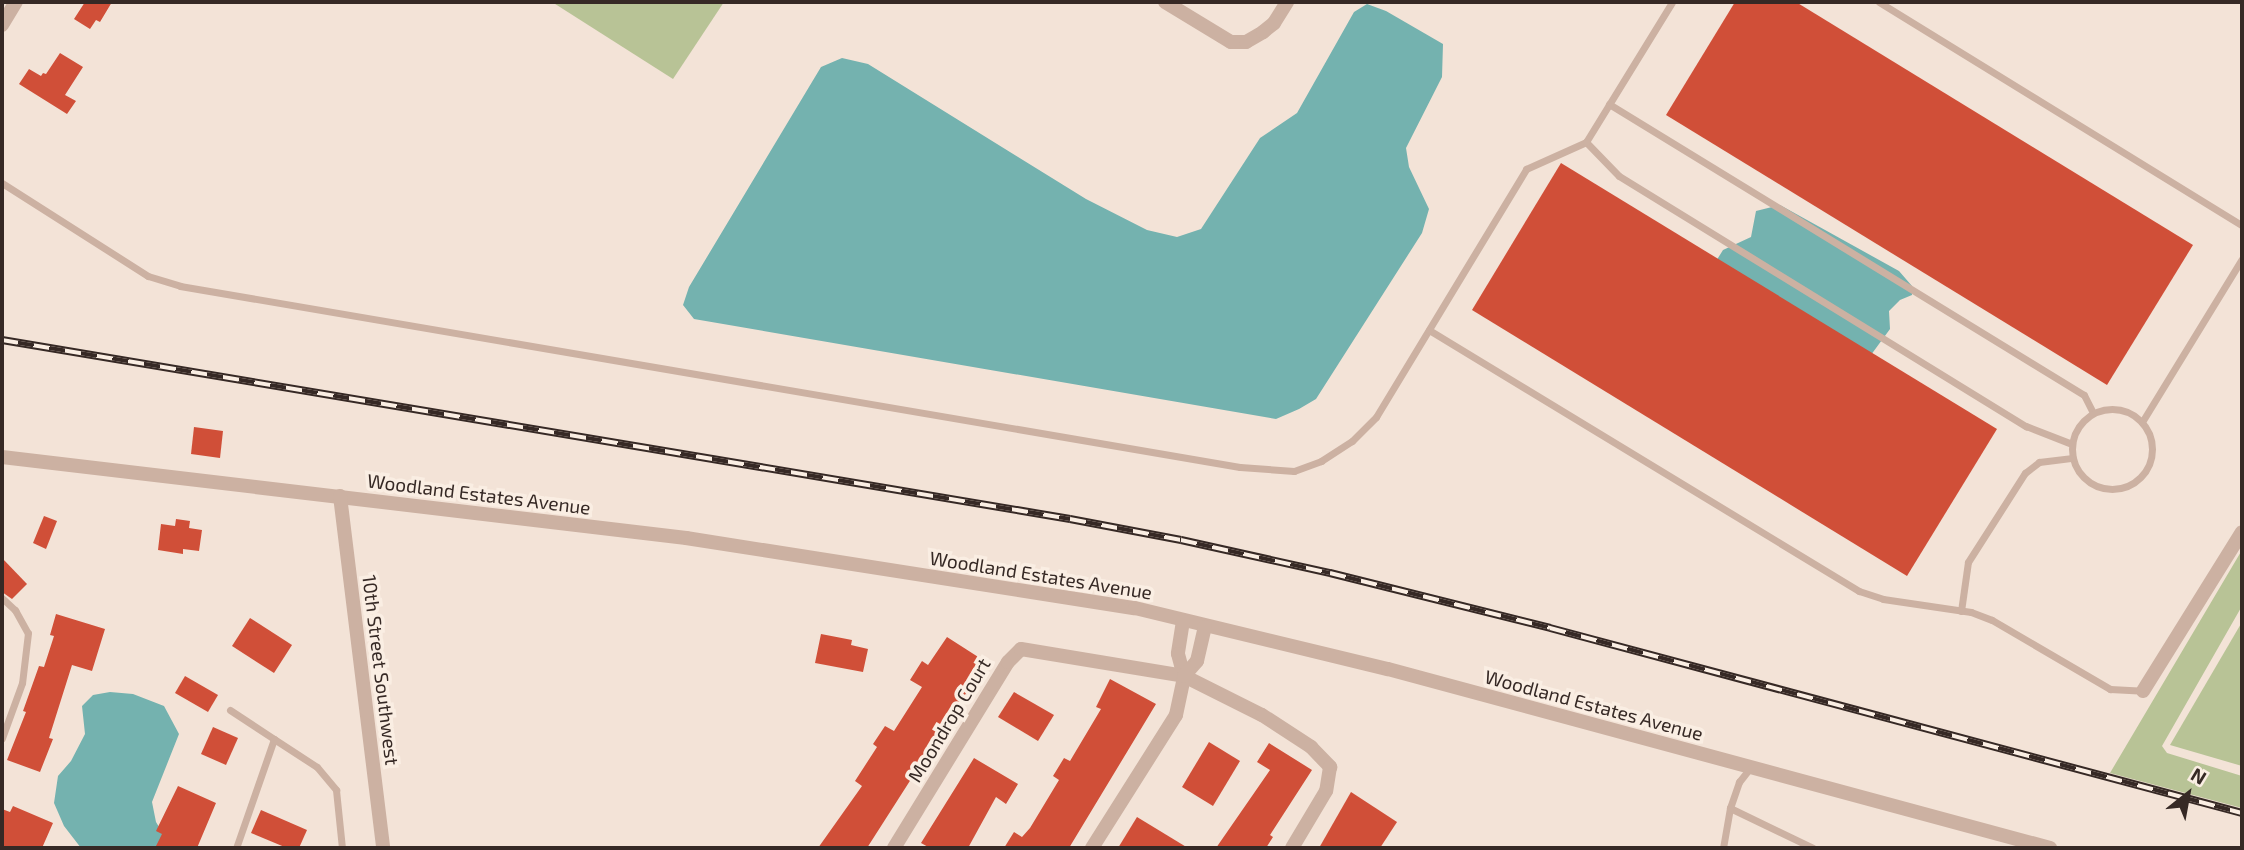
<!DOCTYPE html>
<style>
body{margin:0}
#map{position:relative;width:2244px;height:850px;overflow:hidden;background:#f3e3d7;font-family:"Exo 2",sans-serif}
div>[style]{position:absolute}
.green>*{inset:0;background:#b8c396}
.water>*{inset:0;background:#74b2af}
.building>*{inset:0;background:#d04f38}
.service>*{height:7px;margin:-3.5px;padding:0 3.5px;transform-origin:3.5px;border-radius:3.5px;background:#ccb1a2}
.service>.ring{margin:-3.5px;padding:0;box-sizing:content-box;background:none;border:7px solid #ccb1a2;border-radius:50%}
.minor>*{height:14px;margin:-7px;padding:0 7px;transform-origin:7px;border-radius:7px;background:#ccb1a2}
.rail>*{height:8px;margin-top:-4px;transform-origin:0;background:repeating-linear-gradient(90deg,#faeee3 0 16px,#362925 0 32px);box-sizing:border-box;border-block:2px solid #362925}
span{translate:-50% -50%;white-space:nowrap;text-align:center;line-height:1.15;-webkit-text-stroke:7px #faeee3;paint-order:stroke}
.street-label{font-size:19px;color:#362925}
.frame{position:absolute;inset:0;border:4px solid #362925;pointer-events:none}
.north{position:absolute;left:2153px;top:759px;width:70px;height:70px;-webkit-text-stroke:5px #faeee3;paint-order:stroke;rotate:31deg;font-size:19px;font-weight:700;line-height:28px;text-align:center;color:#362925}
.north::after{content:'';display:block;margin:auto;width:24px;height:32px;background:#362925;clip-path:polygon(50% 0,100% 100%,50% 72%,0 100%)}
</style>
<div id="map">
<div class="green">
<div style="clip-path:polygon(552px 2px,724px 2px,673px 79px)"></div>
<div style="clip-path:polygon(2242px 550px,2242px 606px,2162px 746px,2167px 753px,2242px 776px,2242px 808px,2110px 773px)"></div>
<div style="clip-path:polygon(2242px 622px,2242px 766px,2170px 745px)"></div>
</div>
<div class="water">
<div style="clip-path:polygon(1367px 4px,1386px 11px,1443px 44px,1442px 77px,1406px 148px,1409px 167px,1429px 209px,1422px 233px,1316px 399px,1299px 409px,1276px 419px,694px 319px,683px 305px,689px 287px,821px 67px,842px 58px,868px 64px,1086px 199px,1147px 230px,1177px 237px,1201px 229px,1260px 138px,1297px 113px,1354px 12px)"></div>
<div style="clip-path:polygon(1780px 205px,1899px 271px,1912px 286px,1912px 295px,1900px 300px,1889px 311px,1890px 329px,1821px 423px,1708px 274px,1723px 250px,1751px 237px,1756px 211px)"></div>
<div style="clip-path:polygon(110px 692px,133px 694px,164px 706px,179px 734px,152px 802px,156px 822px,165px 837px,163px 848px,81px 848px,64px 826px,54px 803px,58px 776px,71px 761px,85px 734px,82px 706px,93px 695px)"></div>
</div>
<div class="building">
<div style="clip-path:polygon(85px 2px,112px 2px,100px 22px,96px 20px,90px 29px,74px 19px)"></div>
<div style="clip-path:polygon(1735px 2px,1796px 2px,2193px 245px,2107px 385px,1666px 115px)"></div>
<div style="clip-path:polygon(60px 53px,83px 67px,65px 95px,76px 101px,67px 114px,19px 84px,29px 69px,41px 76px,43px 73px,46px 74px)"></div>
<div style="clip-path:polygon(1561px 163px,1997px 429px,1907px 576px,1472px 310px)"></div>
<div style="clip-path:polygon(194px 427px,223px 431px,220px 458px,191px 454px)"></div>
<div style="clip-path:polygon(44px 516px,57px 521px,46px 549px,33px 543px)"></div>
<div style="clip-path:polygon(176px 519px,190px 521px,189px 528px,202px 530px,199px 551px,183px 549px,183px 554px,158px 550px,161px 524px,175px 526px)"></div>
<div style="clip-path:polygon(2px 558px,27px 584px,12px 599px,2px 592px)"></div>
<div style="clip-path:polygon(56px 614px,105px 629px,92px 671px,72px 665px,49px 738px,53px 739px,40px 772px,7px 760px,26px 712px,23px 711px,39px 666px,44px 667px,54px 636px,50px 635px)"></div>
<div style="clip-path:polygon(250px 618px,292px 645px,274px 673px,232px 646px)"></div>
<div style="clip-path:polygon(821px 634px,852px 640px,851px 645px,868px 649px,863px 672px,815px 663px)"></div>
<div style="clip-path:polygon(947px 637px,986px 662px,867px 848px,818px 848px,862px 786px,855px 781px,877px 747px,873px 744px,885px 726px,894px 731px,922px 687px,910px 680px,922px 661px,928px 665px)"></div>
<div style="clip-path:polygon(185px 676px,218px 695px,208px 712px,175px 693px)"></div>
<div style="clip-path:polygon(1110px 679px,1156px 704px,1069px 848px,1004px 848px,1014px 832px,1022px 837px,1030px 828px,1059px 780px,1053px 776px,1064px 758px,1070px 761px,1101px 709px,1096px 707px)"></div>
<div style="clip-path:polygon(1014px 692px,1054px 715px,1038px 741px,998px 717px)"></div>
<div style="clip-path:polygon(213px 727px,238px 738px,226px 765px,201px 754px)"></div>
<div style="clip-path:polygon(1209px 742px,1240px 761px,1213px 806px,1182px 787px)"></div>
<div style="clip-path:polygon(1269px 743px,1312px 770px,1270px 835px,1273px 837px,1266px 848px,1216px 848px,1270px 770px,1257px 762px)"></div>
<div style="clip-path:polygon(974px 758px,1018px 784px,1006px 804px,996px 797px,968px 848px,930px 848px,921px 843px)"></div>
<div style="clip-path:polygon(178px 786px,216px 803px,197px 848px,155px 848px,162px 834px,156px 831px)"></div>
<div style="clip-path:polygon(1351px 792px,1397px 822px,1380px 848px,1319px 848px)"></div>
<div style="clip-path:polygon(13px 806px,53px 823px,42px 848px,2px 848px,2px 809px,10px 812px)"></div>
<div style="clip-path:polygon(261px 810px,307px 830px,299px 848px,287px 848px,251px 833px)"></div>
<div style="clip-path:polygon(1137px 817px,1188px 848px,1118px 848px)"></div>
</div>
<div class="service">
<div style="left:1879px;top:2px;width:426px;rotate:31.6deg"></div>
<div style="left:1609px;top:104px;width:557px;rotate:31.49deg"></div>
<div style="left:2084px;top:395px;width:20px;rotate:63deg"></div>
<div style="left:1586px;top:142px;width:47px;rotate:45.9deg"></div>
<div style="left:1619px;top:176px;width:478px;rotate:31.6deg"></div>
<div style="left:2026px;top:426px;width:49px;rotate:21.4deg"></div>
<div style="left:2px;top:183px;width:173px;rotate:32.5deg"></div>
<div style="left:148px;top:276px;width:34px;rotate:17deg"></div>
<div style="left:180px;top:286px;width:1075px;rotate:9.69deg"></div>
<div style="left:1240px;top:467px;width:54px;rotate:4.2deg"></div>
<div style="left:1294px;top:471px;width:29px;rotate:-20deg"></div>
<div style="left:1321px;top:461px;width:37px;rotate:-33deg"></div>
<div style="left:1352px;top:441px;width:34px;rotate:-45deg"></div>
<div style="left:1376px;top:417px;width:290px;rotate:-58.8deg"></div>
<div style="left:1526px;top:169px;width:66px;rotate:-24.2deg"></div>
<div style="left:1586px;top:142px;width:164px;rotate:-58.4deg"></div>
<div style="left:1429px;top:330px;width:503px;rotate:31.26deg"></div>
<div style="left:1859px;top:591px;width:25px;rotate:18deg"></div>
<div style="left:1883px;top:599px;width:89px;rotate:8.4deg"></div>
<div style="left:1971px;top:612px;width:22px;rotate:21deg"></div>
<div style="left:1992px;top:620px;width:137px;rotate:30.3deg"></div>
<div style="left:2110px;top:689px;width:33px;rotate:3deg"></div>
<div class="ring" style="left:2072px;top:409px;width:73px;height:73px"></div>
<div style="left:2142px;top:422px;width:191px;rotate:-58.5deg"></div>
<div style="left:2px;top:598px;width:18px;rotate:43deg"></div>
<div style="left:15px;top:610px;width:26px;rotate:61deg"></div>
<div style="left:28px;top:633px;width:50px;rotate:96.8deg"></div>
<div style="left:22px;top:683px;width:59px;rotate:110deg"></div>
<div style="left:1961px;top:611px;width:49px;rotate:-81.9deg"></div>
<div style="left:1968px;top:562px;width:106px;rotate:-57.4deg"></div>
<div style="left:2025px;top:473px;width:18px;rotate:-38deg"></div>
<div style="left:2039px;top:462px;width:34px;rotate:-7deg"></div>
<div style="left:230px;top:710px;width:53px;rotate:33.4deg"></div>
<div style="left:274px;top:739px;width:115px;rotate:109.2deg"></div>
<div style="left:274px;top:739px;width:51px;rotate:33.1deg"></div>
<div style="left:317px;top:767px;width:30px;rotate:50deg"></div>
<div style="left:336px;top:790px;width:58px;rotate:84.1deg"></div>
<div style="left:1730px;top:808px;width:92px;rotate:25.7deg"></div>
<div style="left:1723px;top:848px;width:41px;rotate:-80.1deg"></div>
<div style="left:1730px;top:808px;width:28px;rotate:-71deg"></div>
<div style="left:1739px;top:782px;width:18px;rotate:-52deg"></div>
</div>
<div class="minor">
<div style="left:1165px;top:2px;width:77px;rotate:31.2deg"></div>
<div style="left:1231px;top:42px;width:15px"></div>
<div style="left:1246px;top:42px;width:20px;rotate:-30deg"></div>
<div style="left:1263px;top:32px;width:14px;rotate:-39deg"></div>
<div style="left:1274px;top:23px;width:25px;rotate:-58deg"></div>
<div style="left:2px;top:25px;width:27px;rotate:-59deg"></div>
<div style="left:2px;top:457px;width:689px;rotate:6.75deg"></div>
<div style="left:686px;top:538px;width:454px;rotate:8.9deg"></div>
<div style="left:1135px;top:608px;width:260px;rotate:13.6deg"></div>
<div style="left:1388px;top:669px;width:686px;rotate:15.13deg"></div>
<div style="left:340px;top:496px;width:355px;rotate:83deg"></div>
<div style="left:1183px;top:621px;width:33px;rotate:99deg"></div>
<div style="left:1178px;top:654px;width:23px;rotate:75deg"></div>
<div style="left:2143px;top:691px;width:187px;rotate:-58.1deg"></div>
<div style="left:894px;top:848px;width:218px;rotate:-58.5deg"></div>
<div style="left:1008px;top:662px;width:18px;rotate:-45deg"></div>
<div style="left:1021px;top:649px;width:165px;rotate:9.4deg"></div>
<div style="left:1184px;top:676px;width:87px;rotate:26.6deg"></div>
<div style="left:1262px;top:715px;width:59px;rotate:33.1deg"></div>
<div style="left:1311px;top:747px;width:28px;rotate:46deg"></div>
<div style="left:1330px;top:767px;width:24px;rotate:99deg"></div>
<div style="left:1326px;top:791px;width:66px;rotate:120.8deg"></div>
<div style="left:1092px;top:848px;width:157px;rotate:-57.7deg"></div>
<div style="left:1176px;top:715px;width:40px;rotate:-78deg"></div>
<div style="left:1184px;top:676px;width:20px;rotate:-49deg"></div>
<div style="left:1197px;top:661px;width:35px;rotate:-77deg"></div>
</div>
<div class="rail">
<div style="left:2px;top:340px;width:1083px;rotate:9.51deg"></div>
<div style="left:1070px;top:519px;width:113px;rotate:10.7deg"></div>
<div style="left:1181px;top:540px;width:153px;rotate:12.5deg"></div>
<div style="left:1330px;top:573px;width:227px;rotate:14deg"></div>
<div style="left:1550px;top:628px;width:716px;rotate:14.97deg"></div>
</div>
<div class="street-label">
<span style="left:479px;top:494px;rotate:7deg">Woodland Estates Avenue</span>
<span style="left:1041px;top:575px;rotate:9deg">Woodland Estates Avenue</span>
<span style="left:381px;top:670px;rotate:83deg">10th Street Southwest</span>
<span style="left:1594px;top:705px;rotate:15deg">Woodland Estates Avenue</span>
<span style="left:949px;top:720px;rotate:-59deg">Moondrop Court</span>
</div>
<div class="frame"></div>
<div class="north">N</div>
</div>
